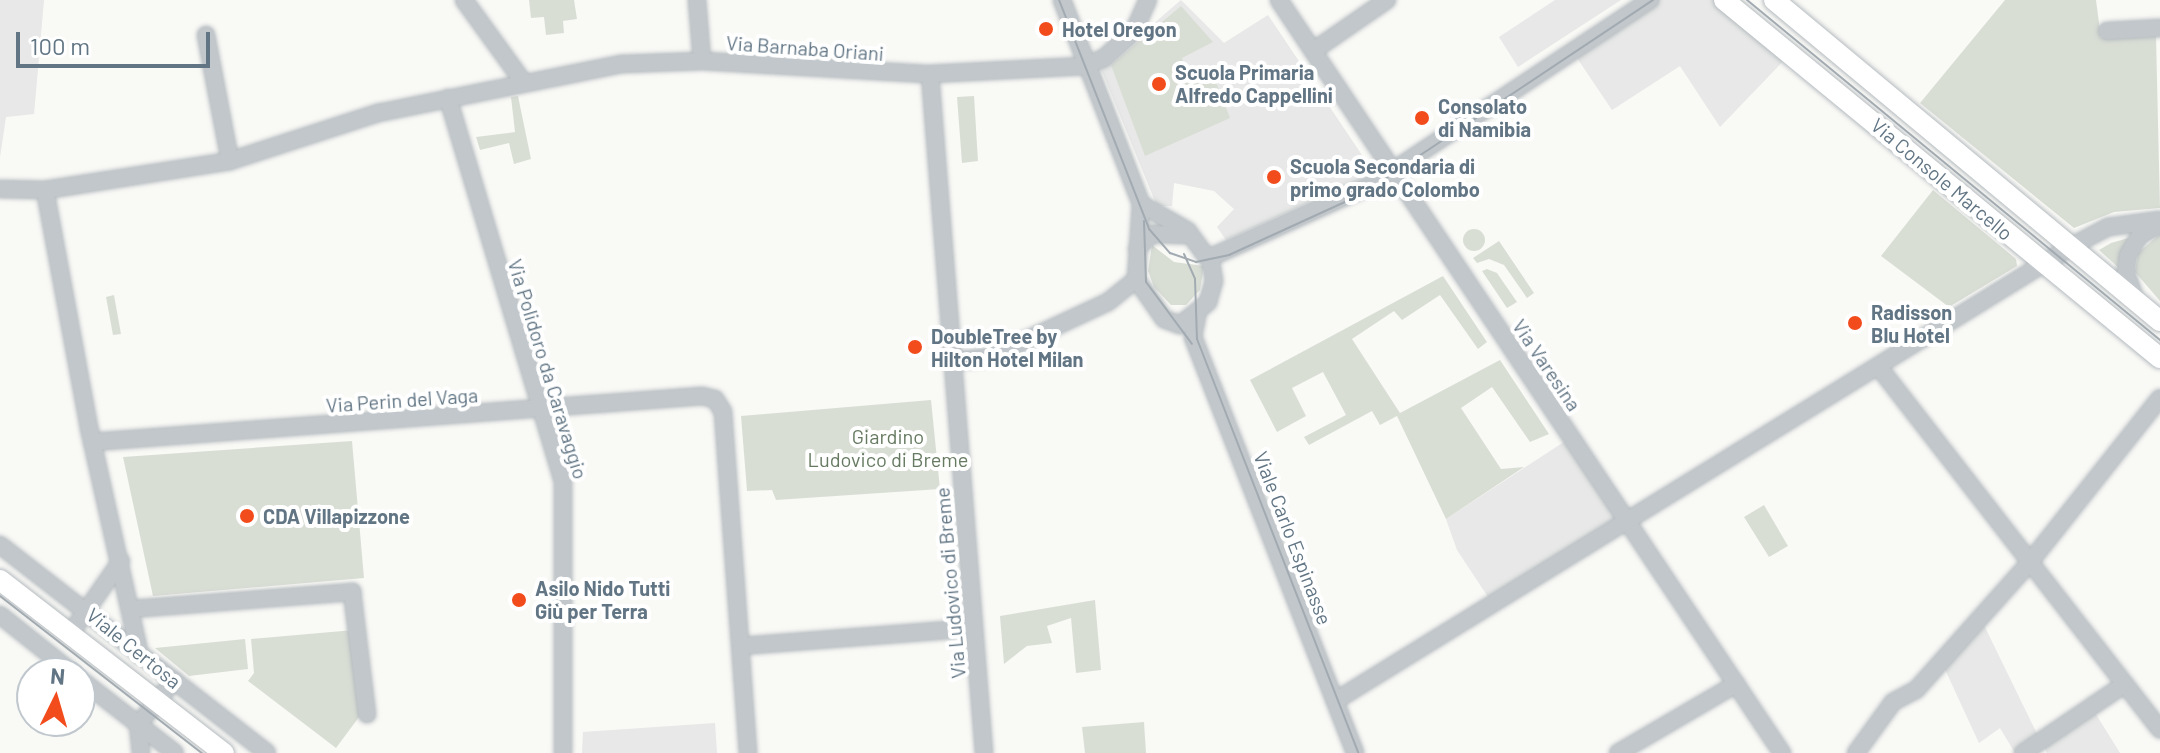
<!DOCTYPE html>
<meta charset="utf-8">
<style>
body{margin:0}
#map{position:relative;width:2160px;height:753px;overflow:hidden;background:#f9f9f6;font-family:Barlow,sans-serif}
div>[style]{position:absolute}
.built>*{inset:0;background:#e7e8e7}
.green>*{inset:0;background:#d9ded5}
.round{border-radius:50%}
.roads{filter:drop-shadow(0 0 2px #b5bbbf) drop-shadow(0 0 2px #b5bbbf)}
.minor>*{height:16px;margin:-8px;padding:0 8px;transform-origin:8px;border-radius:8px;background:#c2c7cb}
.major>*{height:20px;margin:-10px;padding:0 10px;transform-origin:10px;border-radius:10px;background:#fff}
.tram>*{height:2px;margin:-1px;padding:0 1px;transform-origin:1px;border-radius:1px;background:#a2abb1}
.dots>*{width:22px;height:22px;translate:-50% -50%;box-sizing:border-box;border:4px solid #fff;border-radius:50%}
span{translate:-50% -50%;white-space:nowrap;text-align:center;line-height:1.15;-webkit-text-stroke:8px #fff;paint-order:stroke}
.poi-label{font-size:20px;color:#617584;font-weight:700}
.left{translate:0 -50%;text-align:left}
.street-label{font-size:20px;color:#617584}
.park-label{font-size:20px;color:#667a61}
.north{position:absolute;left:16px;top:657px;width:80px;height:80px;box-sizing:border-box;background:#fff;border:2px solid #c0c8ce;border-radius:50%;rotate:5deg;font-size:22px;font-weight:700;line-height:32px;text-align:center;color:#617584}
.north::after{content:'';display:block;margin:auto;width:28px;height:36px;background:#f24c1d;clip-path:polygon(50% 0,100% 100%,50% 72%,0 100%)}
.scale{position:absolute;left:16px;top:32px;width:194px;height:36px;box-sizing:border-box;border:4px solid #617584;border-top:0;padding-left:10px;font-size:24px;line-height:28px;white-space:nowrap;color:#617584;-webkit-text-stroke:6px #fff;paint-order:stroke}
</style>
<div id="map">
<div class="built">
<div style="clip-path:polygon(0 0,44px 0,34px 114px,6px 117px,0 157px)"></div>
<div style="clip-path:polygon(1181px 0,1224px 43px,1268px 15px,1374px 173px,1226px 240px,1217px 227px,1234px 209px,1214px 191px,1174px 183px,1172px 206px,1157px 206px,1101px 69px)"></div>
<div style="clip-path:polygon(1555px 0,1621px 0,1518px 67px,1499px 37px)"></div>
<div style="clip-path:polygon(1657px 0,1717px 0,1789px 55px,1720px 127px,1680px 66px,1612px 110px,1573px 52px)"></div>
<div style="clip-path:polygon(1570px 438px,1627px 522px,1492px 603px,1457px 550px,1446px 519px)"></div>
<div style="clip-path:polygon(1981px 619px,2040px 740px,2015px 753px,2000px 728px,1979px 743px,1942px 663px)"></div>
<div style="clip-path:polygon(2092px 708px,2120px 753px,2047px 753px,2041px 742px)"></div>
<div style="clip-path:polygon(715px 723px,717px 753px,582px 753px,583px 732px)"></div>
</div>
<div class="green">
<div style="clip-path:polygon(529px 0,574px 0,577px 19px,563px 21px,564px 33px,546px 35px,544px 17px,531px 18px)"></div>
<div style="clip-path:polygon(2005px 0,2096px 0,2101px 38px,2156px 36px,2160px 208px,2114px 212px,2074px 228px,1920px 103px)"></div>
<div style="clip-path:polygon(1181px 6px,1213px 42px,1182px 58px,1192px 84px,1214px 77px,1230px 118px,1145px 156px,1111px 65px)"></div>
<div style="clip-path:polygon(518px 96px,531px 159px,514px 164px,509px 143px,480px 150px,476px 137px,515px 132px,511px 97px)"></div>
<div style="clip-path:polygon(974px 96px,978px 161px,962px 163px,957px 97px)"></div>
<div style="clip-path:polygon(1933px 190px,2016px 259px,2017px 266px,1949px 307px,1881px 256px)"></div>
<div class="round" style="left:1463px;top:229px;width:22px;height:22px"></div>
<div style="clip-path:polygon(2160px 234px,2160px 301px,2135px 272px,2138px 253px)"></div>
<div style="clip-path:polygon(2132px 237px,2119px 268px,2099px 250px,2111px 243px)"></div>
<div style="clip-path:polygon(1499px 241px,1534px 293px,1527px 298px,1504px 265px,1489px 259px,1477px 263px,1473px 258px)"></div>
<div style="clip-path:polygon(1152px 245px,1174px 262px,1204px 266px,1200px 290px,1186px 305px,1171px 305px,1154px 287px,1148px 271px)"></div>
<div style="clip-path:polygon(1487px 269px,1497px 273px,1517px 302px,1507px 308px,1482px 271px)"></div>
<div style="clip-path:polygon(1443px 276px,1487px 342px,1478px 349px,1440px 295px,1402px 320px,1394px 311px,1352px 339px,1400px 413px,1500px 360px,1549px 434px,1530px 442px,1492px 387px,1461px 408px,1501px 469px,1524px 467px,1446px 519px,1397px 416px,1380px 425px,1372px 411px,1309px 445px,1304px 437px,1346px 415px,1323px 372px,1292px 388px,1306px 416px,1277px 432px,1250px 380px)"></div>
<div style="clip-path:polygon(114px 295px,121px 334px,113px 335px,106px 297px)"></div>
<div style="clip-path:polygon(931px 400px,940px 489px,776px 500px,772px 490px,747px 491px,741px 416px)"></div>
<div style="clip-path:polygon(352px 441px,364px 578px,153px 596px,123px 457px)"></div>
<div style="clip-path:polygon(1764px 505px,1788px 546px,1769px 557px,1744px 517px)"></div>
<div style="clip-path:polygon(1095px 600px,1101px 670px,1076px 673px,1071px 618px,1047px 626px,1052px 643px,1027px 646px,1004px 664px,1000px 616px)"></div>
<div style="clip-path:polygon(354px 630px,362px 713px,336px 748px,248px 681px,254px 673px,251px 639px)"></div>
<div style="clip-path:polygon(245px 639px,248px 669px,189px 676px,155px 648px)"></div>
<div style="clip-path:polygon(1144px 722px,1146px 753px,1085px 753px,1082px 727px)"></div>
</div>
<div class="roads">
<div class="minor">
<div style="left:464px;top:0;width:102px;rotate:54.1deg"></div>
<div style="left:697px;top:0;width:61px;rotate:85.3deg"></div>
<div style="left:1062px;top:0;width:219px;rotate:68.8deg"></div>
<div style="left:1141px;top:204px;width:75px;rotate:93.8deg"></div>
<div style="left:1136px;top:279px;width:49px;rotate:55deg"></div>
<div style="left:1164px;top:319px;width:17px;rotate:21deg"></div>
<div style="left:1180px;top:325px;width:36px;rotate:-39deg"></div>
<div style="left:1208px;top:302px;width:22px;rotate:-74deg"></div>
<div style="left:1214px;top:281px;width:18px;rotate:-99deg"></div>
<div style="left:1211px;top:263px;width:39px;rotate:-126deg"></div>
<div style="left:1188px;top:231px;width:54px;rotate:-150.1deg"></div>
<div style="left:1279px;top:0;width:906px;rotate:56.26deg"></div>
<div style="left:2107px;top:31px;width:53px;rotate:-3.2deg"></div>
<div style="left:206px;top:35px;width:128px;rotate:79.2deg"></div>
<div style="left:1313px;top:51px;width:90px;rotate:-34.6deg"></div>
<div style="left:930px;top:74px;width:681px;rotate:85.45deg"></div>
<div style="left:448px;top:98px;width:400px;rotate:73.3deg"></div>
<div style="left:563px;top:481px;width:272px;rotate:90deg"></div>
<div style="left:0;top:189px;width:45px;rotate:1.3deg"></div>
<div style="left:45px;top:190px;width:187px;rotate:-8.9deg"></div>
<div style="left:230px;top:161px;width:156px;rotate:-18deg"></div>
<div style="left:378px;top:113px;width:249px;rotate:-11.4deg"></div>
<div style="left:622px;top:64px;width:80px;rotate:-2.1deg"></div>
<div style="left:702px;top:61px;width:228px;rotate:3.3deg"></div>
<div style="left:930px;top:74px;width:155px;rotate:-3deg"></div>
<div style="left:1085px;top:66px;width:21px;rotate:-23deg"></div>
<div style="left:1104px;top:58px;width:40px;rotate:-42deg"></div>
<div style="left:1134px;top:31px;width:34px;rotate:-66deg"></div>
<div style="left:45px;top:190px;width:246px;rotate:79.5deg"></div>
<div style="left:90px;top:432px;width:229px;rotate:77.4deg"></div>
<div style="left:1137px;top:249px;width:21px;rotate:-45deg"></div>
<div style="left:1152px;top:234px;width:31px;rotate:2deg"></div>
<div style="left:1209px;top:258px;width:180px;rotate:-24.3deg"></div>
<div style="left:1373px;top:184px;width:333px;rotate:-33.6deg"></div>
<div style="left:2135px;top:298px;width:27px;rotate:-110deg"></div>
<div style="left:2126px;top:273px;width:18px;rotate:-84deg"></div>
<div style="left:2128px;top:255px;width:23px;rotate:-59deg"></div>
<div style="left:2140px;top:235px;width:22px;rotate:-27deg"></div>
<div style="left:1197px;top:316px;width:21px;rotate:101deg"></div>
<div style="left:1193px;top:337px;width:446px;rotate:68.7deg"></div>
<div style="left:953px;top:361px;width:37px;rotate:-6deg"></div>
<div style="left:990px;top:357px;width:130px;rotate:-25deg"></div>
<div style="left:1108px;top:302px;width:36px;rotate:-39deg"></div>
<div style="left:1878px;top:366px;width:460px;rotate:52.2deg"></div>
<div style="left:92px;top:442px;width:612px;rotate:-4.31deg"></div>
<div style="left:702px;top:396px;width:13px;rotate:13deg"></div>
<div style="left:715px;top:399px;width:15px;rotate:58deg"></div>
<div style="left:723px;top:412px;width:342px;rotate:85.8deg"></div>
<div style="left:0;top:545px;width:338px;rotate:37.9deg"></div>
<div style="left:131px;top:609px;width:222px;rotate:-4.4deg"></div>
<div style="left:352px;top:592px;width:123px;rotate:83deg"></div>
<div style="left:0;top:615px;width:93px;rotate:38.5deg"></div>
<div style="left:70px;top:634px;width:89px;rotate:-55.1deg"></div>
<div style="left:741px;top:646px;width:233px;rotate:-4.4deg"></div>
<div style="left:80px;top:679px;width:120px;rotate:37.9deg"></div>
<div style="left:1335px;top:701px;width:866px;rotate:-31.69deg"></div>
<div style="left:2072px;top:246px;width:41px;rotate:-27.8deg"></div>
<div style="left:2108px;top:227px;width:52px;rotate:-7.7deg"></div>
<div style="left:141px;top:753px;width:28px;rotate:-96deg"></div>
<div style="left:138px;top:725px;width:58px;rotate:-51.3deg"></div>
<div style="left:1618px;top:753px;width:137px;rotate:-30.3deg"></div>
<div style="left:1856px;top:753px;width:63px;rotate:-54deg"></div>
<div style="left:1893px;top:702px;width:26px;rotate:-28deg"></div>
<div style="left:1916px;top:690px;width:171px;rotate:-48.3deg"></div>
<div style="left:2030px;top:562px;width:209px;rotate:-51.6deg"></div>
<div style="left:2023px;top:753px;width:123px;rotate:-34.1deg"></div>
</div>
<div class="major">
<div style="left:1724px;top:0;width:564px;rotate:39.39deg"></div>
<div style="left:1774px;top:0;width:502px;rotate:39.75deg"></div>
<div style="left:0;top:580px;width:283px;rotate:37.7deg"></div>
</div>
</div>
<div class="tram">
<div style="left:1059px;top:0;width:246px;rotate:68.5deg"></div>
<div style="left:1149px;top:229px;width:32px;rotate:49deg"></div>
<div style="left:1170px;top:253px;width:28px;rotate:19deg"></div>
<div style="left:1196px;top:262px;width:34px;rotate:-12deg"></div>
<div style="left:1229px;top:255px;width:146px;rotate:-24.6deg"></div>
<div style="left:1362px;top:194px;width:350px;rotate:-33.7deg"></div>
<div style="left:1747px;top:0;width:535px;rotate:39.46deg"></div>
<div style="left:1144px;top:221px;width:61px;rotate:88.1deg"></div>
<div style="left:1146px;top:282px;width:77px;rotate:53.4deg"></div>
<div style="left:1184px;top:254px;width:27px;rotate:66deg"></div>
<div style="left:1195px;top:279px;width:60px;rotate:88.1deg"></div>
<div style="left:1197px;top:339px;width:444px;rotate:68.7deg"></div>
<div style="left:0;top:596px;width:256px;rotate:37.9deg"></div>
</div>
<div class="dots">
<div style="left:1046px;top:29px;background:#f24c1d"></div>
<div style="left:1159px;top:84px;background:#f24c1d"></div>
<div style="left:1422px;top:118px;background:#f24c1d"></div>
<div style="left:1274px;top:177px;background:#f24c1d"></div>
<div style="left:1855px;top:323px;background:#f24c1d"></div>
<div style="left:915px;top:347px;background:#f24c1d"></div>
<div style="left:247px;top:516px;background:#f24c1d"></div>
<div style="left:519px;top:600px;background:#f24c1d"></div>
</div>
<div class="poi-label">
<span class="left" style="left:1062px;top:29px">Hotel Oregon</span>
<span class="left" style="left:1175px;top:84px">Scuola Primaria<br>Alfredo Cappellini</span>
<span class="left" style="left:1438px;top:118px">Consolato<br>di Namibia</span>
<span class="left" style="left:1290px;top:178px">Scuola Secondaria di<br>primo grado Colombo</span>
<span class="left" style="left:1871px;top:324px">Radisson<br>Blu Hotel</span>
<span class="left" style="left:931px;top:348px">DoubleTree by<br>Hilton Hotel Milan</span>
<span class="left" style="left:263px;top:516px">CDA Villapizzone</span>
<span class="left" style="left:535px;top:600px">Asilo Nido Tutti<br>Giù per Terra</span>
</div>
<div class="street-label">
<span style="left:805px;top:48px;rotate:4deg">Via Barnaba Oriani</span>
<span style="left:1942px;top:179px;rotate:40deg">Via Console Marcello</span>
<span style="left:1547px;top:365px;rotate:56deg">Via Varesina</span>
<span style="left:548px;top:369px;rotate:73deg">Via Polidoro da Caravaggio</span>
<span style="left:402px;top:400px;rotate:-4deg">Via Perin del Vaga</span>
<span style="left:1293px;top:538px;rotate:69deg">Viale Carlo Espinasse</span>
<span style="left:950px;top:583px;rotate:-95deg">Via Ludovico di Breme</span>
<span style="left:134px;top:648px;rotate:39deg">Viale Certosa</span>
</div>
<div class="park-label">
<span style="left:888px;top:448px">Giardino<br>Ludovico di Breme</span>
</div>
<div class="north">N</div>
<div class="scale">100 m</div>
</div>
